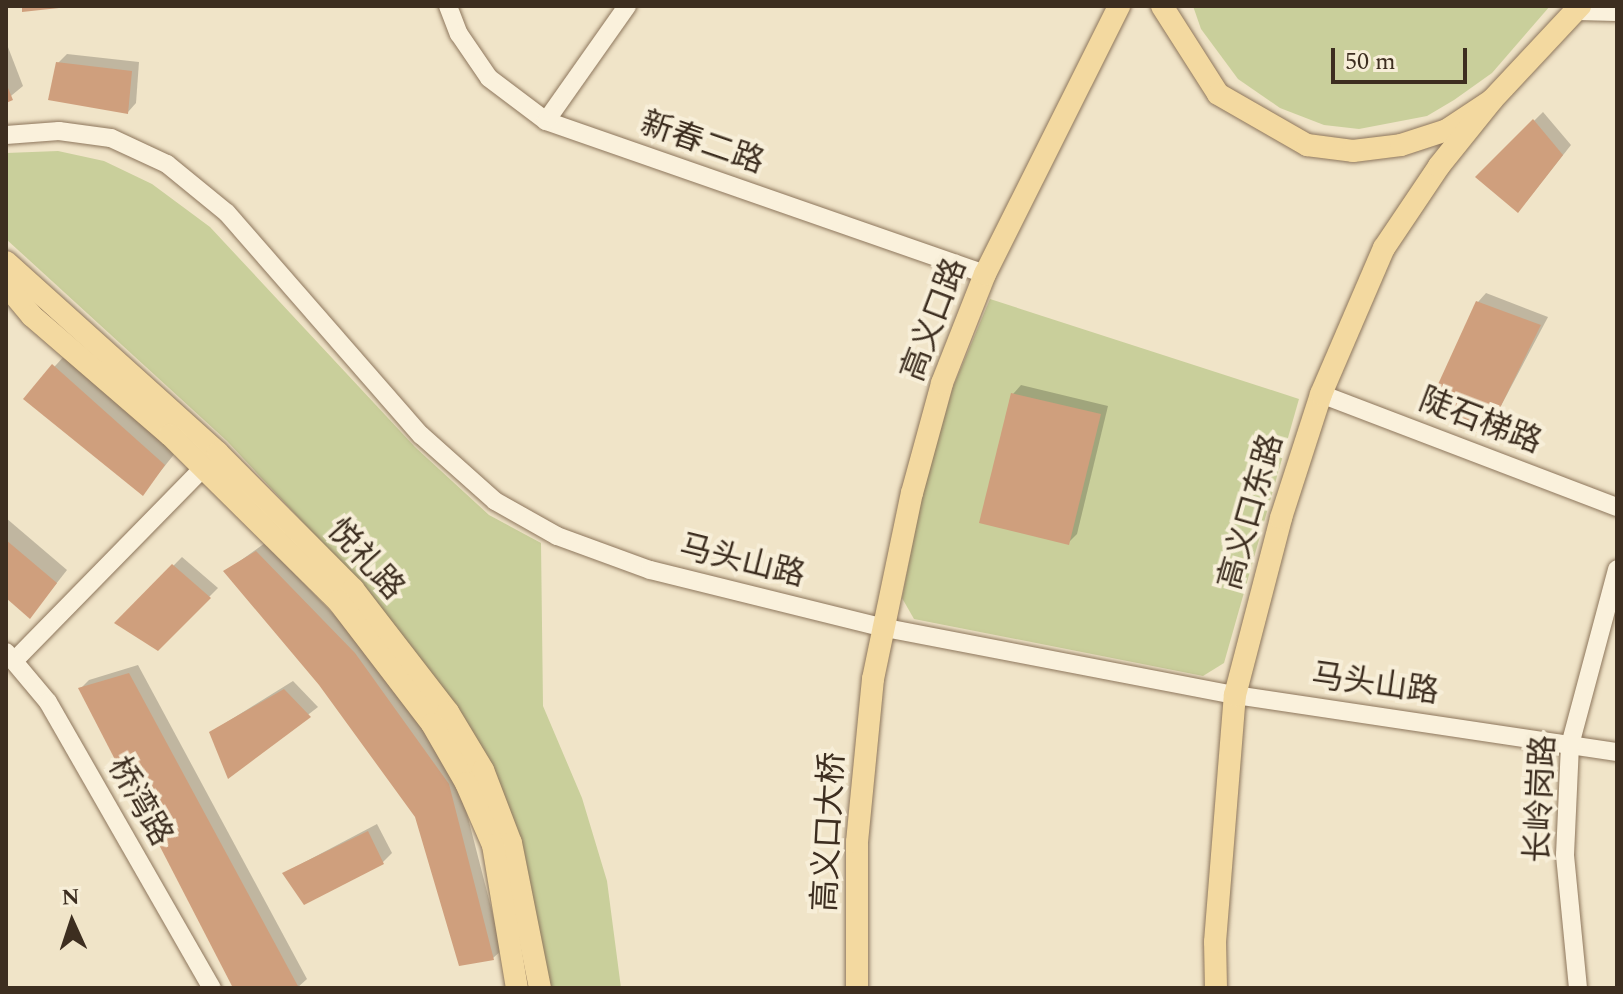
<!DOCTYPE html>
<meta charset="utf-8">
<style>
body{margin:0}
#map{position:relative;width:1623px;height:994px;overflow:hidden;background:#f0e4c8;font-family:Spectral,"Noto Sans SC",serif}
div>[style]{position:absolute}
.green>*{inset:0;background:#c9cf9b}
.shadow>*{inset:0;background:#0003}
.building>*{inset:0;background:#cf9f7d}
.roads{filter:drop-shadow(0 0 2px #8d765c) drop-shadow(0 0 2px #8d765c)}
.minor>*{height:18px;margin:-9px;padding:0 9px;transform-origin:9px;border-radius:9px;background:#faf1dc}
.major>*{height:22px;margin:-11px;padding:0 11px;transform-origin:11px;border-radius:11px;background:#f3d9a0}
span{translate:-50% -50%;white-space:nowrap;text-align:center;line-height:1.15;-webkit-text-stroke:8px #f7eed8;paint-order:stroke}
.street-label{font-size:32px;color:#3d2e20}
.frame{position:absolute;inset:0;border:8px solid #3d2e20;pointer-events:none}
.north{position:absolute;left:32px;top:882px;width:80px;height:80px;-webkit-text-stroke:6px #f7eed8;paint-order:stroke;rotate:357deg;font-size:22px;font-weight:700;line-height:32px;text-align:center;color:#3d2e20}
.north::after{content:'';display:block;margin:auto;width:28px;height:36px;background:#3d2e20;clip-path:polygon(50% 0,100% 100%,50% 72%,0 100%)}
.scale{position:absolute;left:1331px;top:48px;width:136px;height:36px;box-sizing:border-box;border:4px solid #3d2e20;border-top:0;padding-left:10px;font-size:24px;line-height:28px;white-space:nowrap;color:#3d2e20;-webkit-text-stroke:6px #f7eed8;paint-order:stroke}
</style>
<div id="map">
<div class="green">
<div style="clip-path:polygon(1193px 6px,1550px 6px,1492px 73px,1454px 100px,1427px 116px,1359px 129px,1324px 125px,1280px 108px,1238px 79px,1201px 29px)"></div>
<div style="clip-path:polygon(58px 151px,104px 161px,152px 184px,210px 227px,415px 447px,489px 515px,541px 543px,543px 706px,582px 798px,607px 881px,621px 988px,547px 988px,545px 965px,356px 579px,227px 441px,6px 239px,6px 153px)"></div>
<div style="clip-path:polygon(990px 299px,1299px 399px,1224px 663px,1203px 676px,914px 619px,902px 598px,922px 495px,953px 387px)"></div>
</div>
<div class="shadow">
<div style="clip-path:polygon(6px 42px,23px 86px,6px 100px)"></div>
<div style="clip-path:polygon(67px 54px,139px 62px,136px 103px,128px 112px,58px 63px)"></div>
<div style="clip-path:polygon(1543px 112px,1571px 145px,1526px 202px,1478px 176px)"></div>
<div style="clip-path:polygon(1486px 293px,1548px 317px,1485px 436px,1478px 302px)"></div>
<div style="clip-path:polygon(66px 354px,176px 452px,143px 493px,26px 398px)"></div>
<div style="clip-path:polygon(1021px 385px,1108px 406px,1077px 534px,1068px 543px,1013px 394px)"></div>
<div style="clip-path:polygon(6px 518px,67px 570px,30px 617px,6px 596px)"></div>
<div style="clip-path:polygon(265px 543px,363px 645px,457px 775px,502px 950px,493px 958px,417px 817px,320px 684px,226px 571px)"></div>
<div style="clip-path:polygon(182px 557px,218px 588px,158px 648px,117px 623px)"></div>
<div style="clip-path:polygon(138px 665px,307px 979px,297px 988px,235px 988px,80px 689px,89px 680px)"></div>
<div style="clip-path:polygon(293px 681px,318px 707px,229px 776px,211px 732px)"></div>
<div style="clip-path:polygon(377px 824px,392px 853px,383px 862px,284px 873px)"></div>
</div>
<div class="building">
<div style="clip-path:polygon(22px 6px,59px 6px,59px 8px,22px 12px)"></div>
<div style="clip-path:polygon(56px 62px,132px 71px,128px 114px,48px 100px)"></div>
<div style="clip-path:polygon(6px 83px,13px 100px,6px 103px)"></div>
<div style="clip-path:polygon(1533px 119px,1563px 155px,1518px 213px,1475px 177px)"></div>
<div style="clip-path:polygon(1476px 301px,1541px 325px,1485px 438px,1429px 404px)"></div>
<div style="clip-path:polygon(52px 364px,165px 465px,143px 496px,23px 399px)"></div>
<div style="clip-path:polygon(1011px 393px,1101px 414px,1069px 545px,979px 523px)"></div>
<div style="clip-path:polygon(6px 540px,57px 583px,30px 619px,6px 598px)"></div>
<div style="clip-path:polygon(256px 551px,355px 653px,449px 784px,494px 960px,459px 966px,415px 817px,319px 685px,223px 571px)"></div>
<div style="clip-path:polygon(172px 564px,211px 598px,158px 651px,114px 623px)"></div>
<div style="clip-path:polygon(129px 673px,299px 988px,233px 988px,78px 688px)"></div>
<div style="clip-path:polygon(284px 689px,311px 717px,228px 779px,209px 732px)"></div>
<div style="clip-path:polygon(368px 831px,384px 864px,304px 905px,282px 873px)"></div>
</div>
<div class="roads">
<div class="minor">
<div style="left:448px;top:6px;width:30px;rotate:69deg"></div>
<div style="left:459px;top:34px;width:53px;rotate:55.7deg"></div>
<div style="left:489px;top:78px;width:71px;rotate:37deg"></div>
<div style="left:546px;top:121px;width:465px;rotate:19.2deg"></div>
<div style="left:1577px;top:11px;width:40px;rotate:1.4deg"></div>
<div style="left:546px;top:121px;width:141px;rotate:-54.8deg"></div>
<div style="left:6px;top:135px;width:53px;rotate:-4.3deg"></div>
<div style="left:59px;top:131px;width:52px;rotate:7.7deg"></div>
<div style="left:111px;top:138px;width:62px;rotate:24.9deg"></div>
<div style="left:167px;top:164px;width:77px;rotate:39.2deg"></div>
<div style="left:227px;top:213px;width:295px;rotate:48.9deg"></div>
<div style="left:421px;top:435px;width:99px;rotate:41.7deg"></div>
<div style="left:495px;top:501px;width:71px;rotate:29.4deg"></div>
<div style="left:557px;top:536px;width:99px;rotate:20.1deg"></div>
<div style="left:650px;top:570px;width:238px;rotate:13.9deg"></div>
<div style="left:881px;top:627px;width:360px;rotate:10.9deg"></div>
<div style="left:1235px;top:695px;width:386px;rotate:8.5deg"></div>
<div style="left:1321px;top:394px;width:317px;rotate:20.9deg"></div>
<div style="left:6px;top:652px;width:65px;rotate:50deg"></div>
<div style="left:48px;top:702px;width:330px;rotate:60.2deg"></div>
<div style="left:15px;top:660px;width:281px;rotate:-45.6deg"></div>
<div style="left:1578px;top:988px;width:134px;rotate:-95.6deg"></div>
<div style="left:1565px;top:855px;width:110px;rotate:-87.4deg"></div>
<div style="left:1570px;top:745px;width:182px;rotate:-75deg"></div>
</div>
<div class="major">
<div style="left:1162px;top:6px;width:104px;rotate:57.5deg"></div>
<div style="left:1218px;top:94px;width:103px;rotate:29.8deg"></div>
<div style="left:1307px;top:145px;width:46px;rotate:7.4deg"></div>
<div style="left:1353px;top:151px;width:48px;rotate:-7.1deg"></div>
<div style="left:1401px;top:145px;width:48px;rotate:-18.1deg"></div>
<div style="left:1447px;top:130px;width:54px;rotate:-33.7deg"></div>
<div style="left:1492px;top:100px;width:129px;rotate:-46.9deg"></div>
<div style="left:6px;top:262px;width:285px;rotate:42deg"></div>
<div style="left:218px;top:453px;width:192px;rotate:45.2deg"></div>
<div style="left:353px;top:589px;width:155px;rotate:52.3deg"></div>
<div style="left:448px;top:712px;width:68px;rotate:58.9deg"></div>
<div style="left:483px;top:770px;width:78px;rotate:69deg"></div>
<div style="left:511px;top:843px;width:148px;rotate:78.7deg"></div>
<div style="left:6px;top:285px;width:40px;rotate:50deg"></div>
<div style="left:32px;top:316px;width:182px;rotate:40.8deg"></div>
<div style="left:170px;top:435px;width:236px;rotate:44.7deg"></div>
<div style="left:338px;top:601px;width:155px;rotate:52.6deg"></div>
<div style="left:432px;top:724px;width:68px;rotate:60deg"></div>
<div style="left:466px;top:783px;width:68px;rotate:66.5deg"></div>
<div style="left:493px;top:845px;width:145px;rotate:80.5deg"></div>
<div style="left:857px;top:988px;width:146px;rotate:-90deg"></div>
<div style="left:857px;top:842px;width:164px;rotate:-84.4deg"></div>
<div style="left:873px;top:679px;width:190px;rotate:-78.2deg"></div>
<div style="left:912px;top:493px;width:114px;rotate:-74.7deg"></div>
<div style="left:942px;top:383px;width:117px;rotate:-68.5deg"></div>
<div style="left:985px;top:274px;width:300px;rotate:-63.4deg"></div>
<div style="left:1216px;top:988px;width:46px;rotate:-91.2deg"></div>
<div style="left:1215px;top:942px;width:248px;rotate:-85.4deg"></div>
<div style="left:1235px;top:695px;width:183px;rotate:-75.4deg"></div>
<div style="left:1281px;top:518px;width:130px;rotate:-72.1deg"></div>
<div style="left:1321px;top:394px;width:159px;rotate:-66.7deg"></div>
<div style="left:1384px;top:248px;width:99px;rotate:-56.1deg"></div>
<div style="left:1439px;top:166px;width:85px;rotate:-51.2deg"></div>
</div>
</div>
<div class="street-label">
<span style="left:702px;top:144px;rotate:19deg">新春二路</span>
<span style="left:935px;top:320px;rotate:-69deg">高义口路</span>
<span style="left:1480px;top:422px;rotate:21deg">陡石梯路</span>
<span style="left:1252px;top:512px;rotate:-74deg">高义口东路</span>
<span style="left:365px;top:560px;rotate:48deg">悦礼路</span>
<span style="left:742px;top:562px;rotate:14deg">马头山路</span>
<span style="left:1375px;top:685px;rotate:8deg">马头山路</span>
<span style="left:1542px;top:799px;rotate:-87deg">长岭岗路</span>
<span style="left:139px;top:802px;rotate:60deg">桥湾路</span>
<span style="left:830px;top:832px;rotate:-87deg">高义口大桥</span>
</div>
<div class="frame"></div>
<div class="north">N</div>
<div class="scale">50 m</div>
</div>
